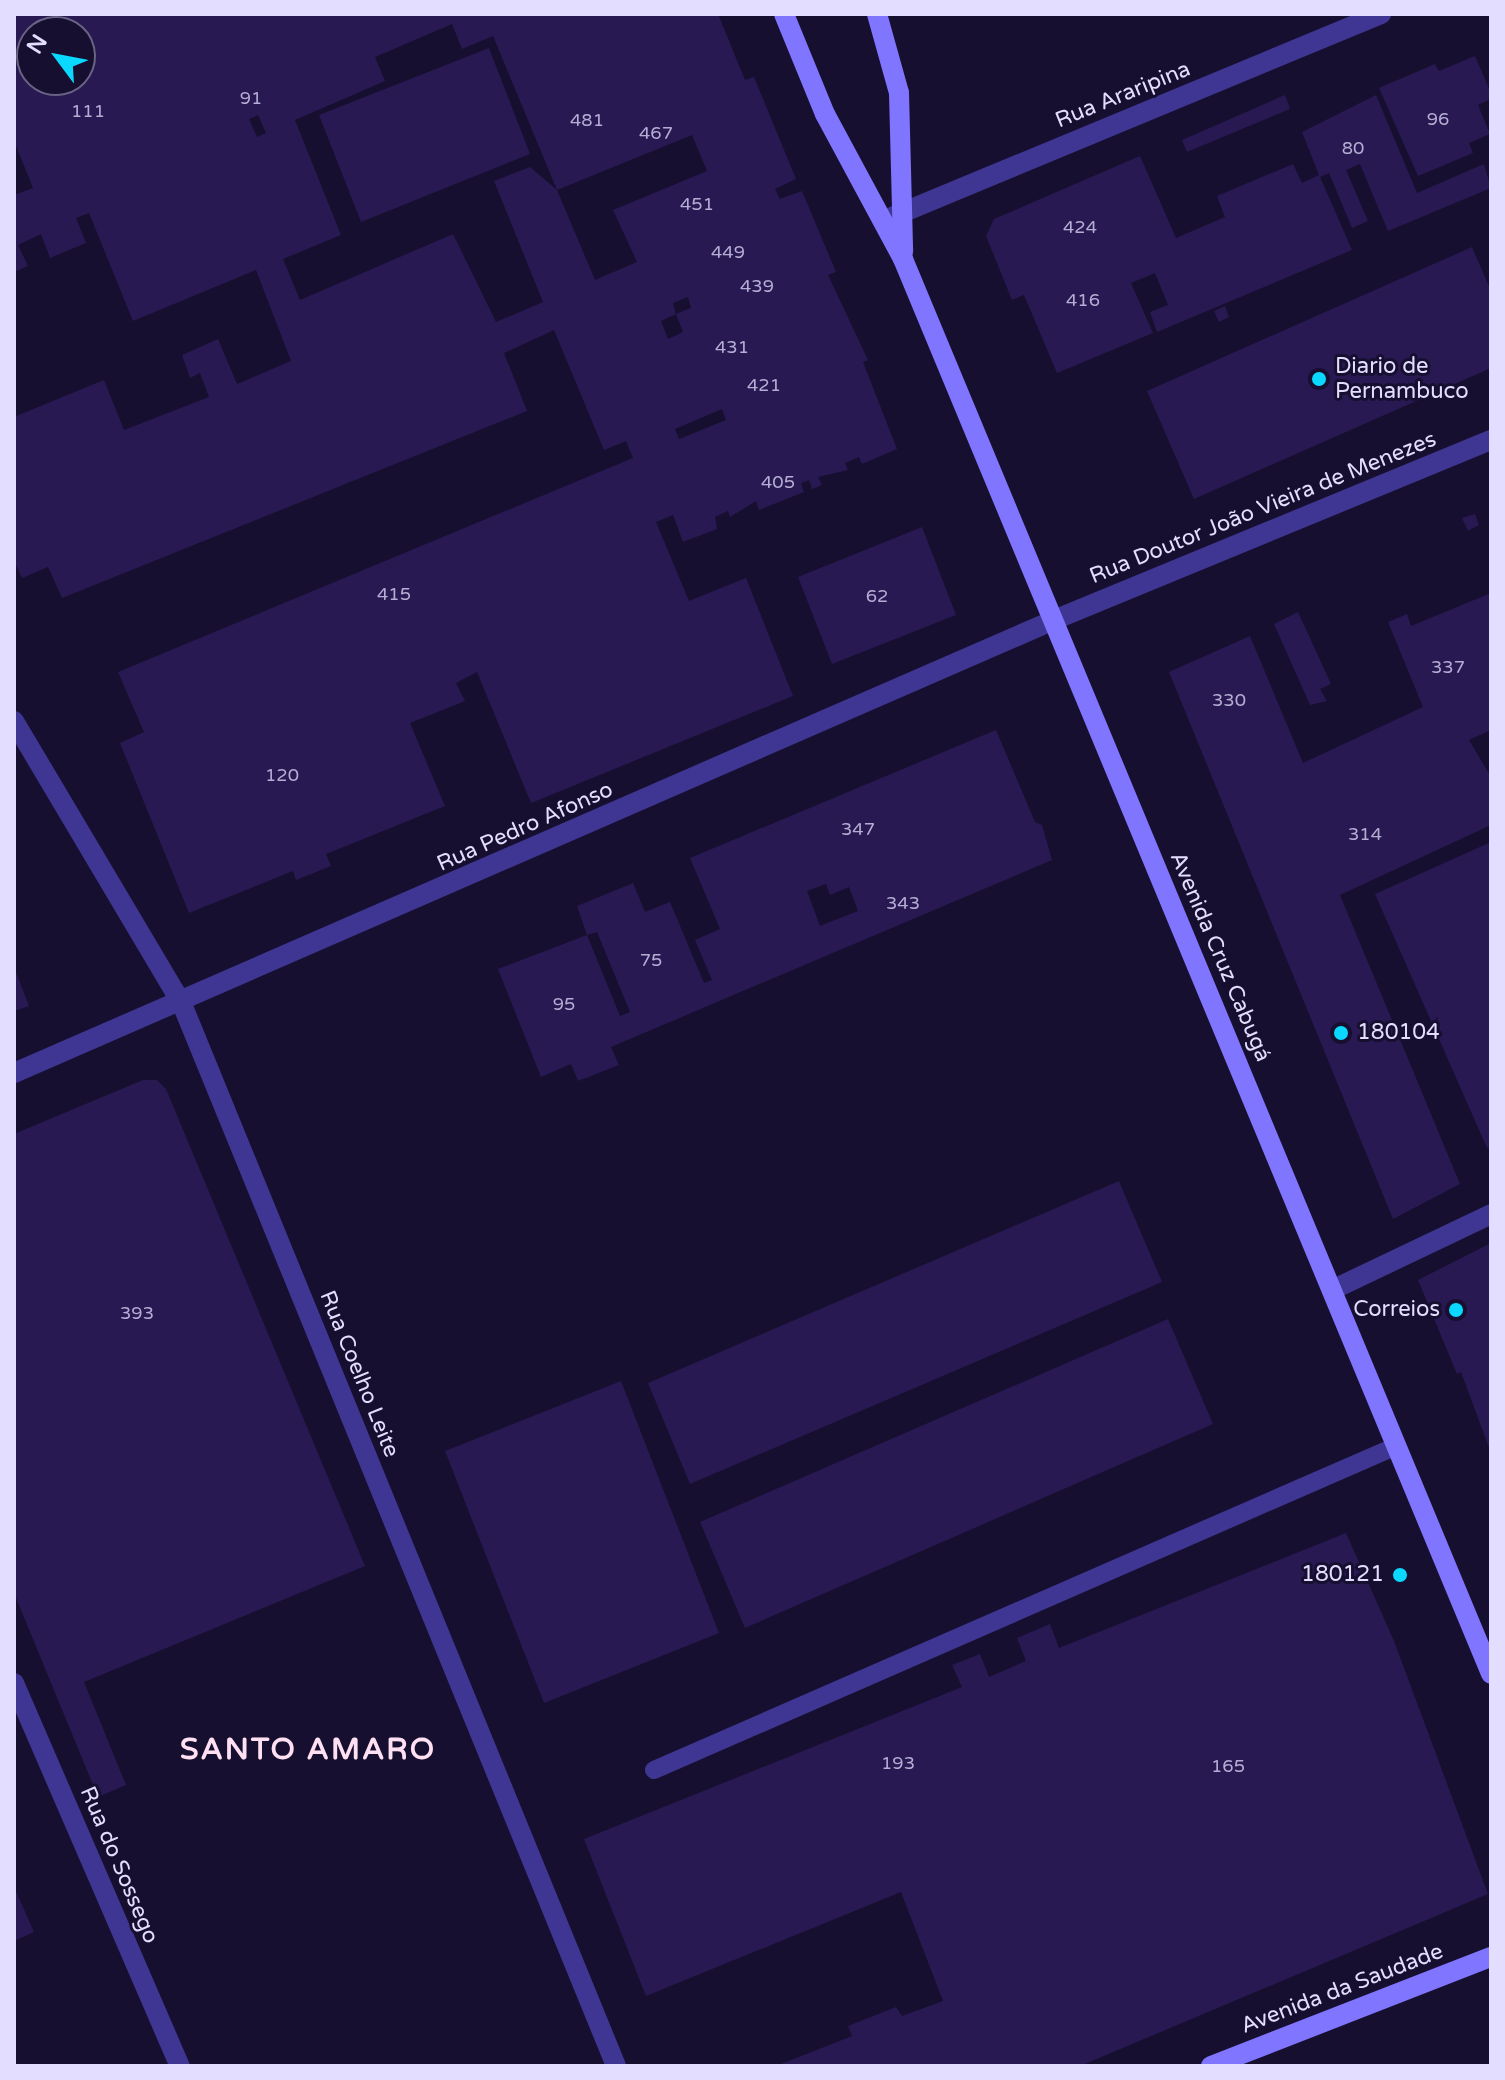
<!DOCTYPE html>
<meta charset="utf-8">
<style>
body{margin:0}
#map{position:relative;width:1505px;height:2080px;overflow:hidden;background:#170f2f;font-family:"Varela Round",sans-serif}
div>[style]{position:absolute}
.building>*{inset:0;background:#281952}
.lane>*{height:18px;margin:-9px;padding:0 9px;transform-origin:9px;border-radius:9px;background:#3f3693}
.street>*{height:20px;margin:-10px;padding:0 10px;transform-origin:10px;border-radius:10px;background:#3f3693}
.secondary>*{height:20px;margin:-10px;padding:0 10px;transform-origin:10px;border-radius:10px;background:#8075ff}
.dots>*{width:22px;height:22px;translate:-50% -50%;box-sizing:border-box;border:4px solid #170f2f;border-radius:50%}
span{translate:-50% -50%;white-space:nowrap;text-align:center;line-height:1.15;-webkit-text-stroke:6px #170f2f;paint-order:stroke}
.number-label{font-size:18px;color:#b4add4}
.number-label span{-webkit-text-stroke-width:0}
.street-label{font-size:22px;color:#e3deff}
.poi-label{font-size:22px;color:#e3deff}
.left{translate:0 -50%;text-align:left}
.right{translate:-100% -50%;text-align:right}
.district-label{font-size:30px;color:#ffe0f2;font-weight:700;letter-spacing:2px}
.frame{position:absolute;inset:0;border:16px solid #e3deff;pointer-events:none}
.north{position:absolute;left:16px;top:16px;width:80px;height:80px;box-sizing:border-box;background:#170f2f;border:2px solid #696282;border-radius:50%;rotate:302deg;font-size:22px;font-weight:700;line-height:32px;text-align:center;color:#e3deff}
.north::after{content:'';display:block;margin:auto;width:28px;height:36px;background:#0ad8ff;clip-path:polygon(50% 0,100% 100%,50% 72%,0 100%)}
</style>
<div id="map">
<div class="building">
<div style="clip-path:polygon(evenodd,14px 14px,718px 14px,745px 80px,754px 77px,796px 179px,775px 189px,780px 199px,802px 191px,836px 272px,828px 275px,868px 360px,863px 362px,897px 449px,862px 464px,859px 457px,845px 463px,848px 470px,818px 477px,822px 485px,812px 489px,809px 480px,801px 483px,804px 492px,759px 510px,756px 501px,730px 517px,728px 511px,715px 517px,717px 529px,683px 542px,673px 515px,656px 522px,689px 601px,746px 578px,793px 696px,531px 803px,477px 672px,456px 683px,465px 701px,410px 723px,445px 806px,326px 854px,331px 866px,296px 880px,293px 871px,189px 913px,120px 743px,144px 732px,118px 672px,633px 458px,626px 441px,604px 450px,554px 330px,504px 353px,527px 411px,62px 598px,48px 567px,22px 578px,14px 561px,14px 417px,104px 380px,124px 430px,209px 397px,200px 373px,190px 378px,182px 355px,218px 339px,237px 384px,291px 361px,256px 270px,133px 321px,89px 213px,76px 218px,86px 243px,50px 258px,41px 234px,18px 245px,28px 266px,14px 272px,14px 195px,33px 188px,14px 141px,14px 14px,452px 24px,462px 49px,493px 36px,557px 190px,530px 167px,494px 181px,543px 302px,496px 322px,453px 234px,300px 300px,283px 259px,341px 235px,295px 120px,385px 81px,375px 57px,452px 24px,14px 14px,32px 32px,80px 32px,80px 80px,32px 80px,32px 32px,14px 14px,258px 115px,266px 133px,257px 137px,249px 119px,258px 115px,14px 14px,692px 135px,707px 171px,613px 210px,637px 262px,595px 280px,557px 190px,692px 135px,14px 14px,688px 297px,691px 308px,676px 314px,673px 303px,688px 297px,14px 14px,676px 314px,683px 332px,668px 339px,661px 321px,676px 314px,14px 14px,722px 409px,726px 420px,679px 439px,675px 429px,722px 409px)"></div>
<div style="clip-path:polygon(489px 48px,530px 154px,361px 222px,319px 115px)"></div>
<div style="clip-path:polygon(1475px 56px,1491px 93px,1491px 99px,1478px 105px,1490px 134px,1469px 143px,1473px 153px,1418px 176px,1379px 88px,1435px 64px,1439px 71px)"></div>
<div style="clip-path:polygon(1285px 95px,1290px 109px,1187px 152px,1182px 140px)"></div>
<div style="clip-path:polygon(1376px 95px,1417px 193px,1484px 164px,1491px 188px,1388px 231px,1360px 164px,1346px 170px,1368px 221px,1352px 228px,1329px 173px,1320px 177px,1352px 250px,1157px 332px,1150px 312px,1168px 305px,1155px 273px,1131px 283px,1153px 333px,1057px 373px,1024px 295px,1012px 300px,986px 236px,994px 219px,1140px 156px,1176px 238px,1225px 217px,1217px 196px,1293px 164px,1302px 183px,1319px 175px,1302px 132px)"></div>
<div style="clip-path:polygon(1472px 247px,1491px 291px,1491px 368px,1194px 499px,1147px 391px)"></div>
<div style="clip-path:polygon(1225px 306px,1229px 317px,1219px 322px,1214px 311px)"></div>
<div style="clip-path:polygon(1475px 514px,1479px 525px,1468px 531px,1462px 518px)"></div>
<div style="clip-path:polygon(922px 527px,956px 615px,832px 664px,798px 577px)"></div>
<div style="clip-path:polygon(1491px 593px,1491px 730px,1469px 740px,1491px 777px,1491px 825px,1340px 895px,1460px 1184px,1393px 1219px,1169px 672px,1250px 636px,1303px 763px,1423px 707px,1388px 622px,1407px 614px,1411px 626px)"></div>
<div style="clip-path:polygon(1298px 612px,1331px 684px,1320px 689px,1327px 701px,1310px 705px,1274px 624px)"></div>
<div style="clip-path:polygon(evenodd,996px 730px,1035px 822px,1042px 825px,1052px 860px,611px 1047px,619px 1065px,578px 1081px,571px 1064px,541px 1077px,498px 969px,587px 935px,577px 906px,633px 883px,645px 912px,670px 902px,704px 983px,712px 980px,695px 940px,720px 929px,690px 858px,996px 730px,826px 884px,830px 895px,849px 887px,858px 911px,820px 926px,807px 891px,826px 884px,996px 730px,597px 932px,630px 1012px,620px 1016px,587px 935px,597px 932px)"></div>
<div style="clip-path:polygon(1491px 842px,1491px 1147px,1487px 1148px,1375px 894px)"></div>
<div style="clip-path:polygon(14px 967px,29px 1006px,14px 1011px)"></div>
<div style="clip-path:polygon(143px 1080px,157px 1080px,166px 1089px,365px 1566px,84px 1682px,126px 1785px,98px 1797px,14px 1593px,14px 1134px)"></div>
<div style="clip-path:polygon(1119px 1181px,1162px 1282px,690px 1484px,648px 1383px)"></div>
<div style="clip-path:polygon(1491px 1243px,1491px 1453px,1461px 1372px,1457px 1374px,1418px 1280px)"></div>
<div style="clip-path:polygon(1168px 1319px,1213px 1424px,745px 1628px,700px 1522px)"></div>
<div style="clip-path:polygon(621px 1381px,719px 1633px,544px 1703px,445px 1451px)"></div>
<div style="clip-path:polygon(1346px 1533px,1394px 1641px,1488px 1894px,1080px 2066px,776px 2066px,852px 2036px,848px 2026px,896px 2007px,902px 2016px,943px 2001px,901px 1892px,646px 1996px,584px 1839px,962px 1687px,952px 1665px,980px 1654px,989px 1677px,1026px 1661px,1017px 1638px,1050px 1624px,1059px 1648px)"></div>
<div style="clip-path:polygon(14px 1887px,34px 1932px,14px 1941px)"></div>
</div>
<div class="lane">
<div style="left:654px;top:1770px;width:807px;rotate:-23.58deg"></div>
</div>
<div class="street">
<div style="left:887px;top:219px;width:535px;rotate:-22.54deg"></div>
<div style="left:14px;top:721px;width:329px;rotate:59.3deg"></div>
<div style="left:182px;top:1004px;width:1147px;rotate:67.77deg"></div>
<div style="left:14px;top:1073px;width:1134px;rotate:-23.54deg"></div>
<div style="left:1054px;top:620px;width:473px;rotate:-22.4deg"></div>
<div style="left:1332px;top:1290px;width:176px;rotate:-25.5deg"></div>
<div style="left:14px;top:1683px;width:417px;rotate:66.6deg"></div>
</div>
<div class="secondary">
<div style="left:784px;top:14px;width:108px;rotate:67.7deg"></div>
<div style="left:825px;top:114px;width:165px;rotate:61.7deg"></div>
<div style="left:903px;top:259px;width:1532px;rotate:67.43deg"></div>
<div style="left:877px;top:14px;width:82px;rotate:74.4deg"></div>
<div style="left:899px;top:93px;width:158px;rotate:88.5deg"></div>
<div style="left:1211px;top:2066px;width:300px;rotate:-21.3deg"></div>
</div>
<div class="dots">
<div style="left:1319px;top:379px;background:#0ad8ff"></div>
<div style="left:1341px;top:1033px;background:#0ad8ff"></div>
<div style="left:1456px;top:1310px;background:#0ad8ff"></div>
<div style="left:1400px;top:1575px;background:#0ad8ff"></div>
</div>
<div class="number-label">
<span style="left:251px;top:98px">91</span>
<span style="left:88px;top:111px">111</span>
<span style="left:1438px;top:119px">96</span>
<span style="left:587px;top:120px">481</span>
<span style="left:656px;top:133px">467</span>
<span style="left:1353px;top:148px">80</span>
<span style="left:697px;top:204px">451</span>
<span style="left:1080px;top:227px">424</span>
<span style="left:728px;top:252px">449</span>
<span style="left:757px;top:286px">439</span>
<span style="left:1083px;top:300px">416</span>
<span style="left:732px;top:347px">431</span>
<span style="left:764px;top:385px">421</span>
<span style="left:778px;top:482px">405</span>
<span style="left:394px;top:594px">415</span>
<span style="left:877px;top:596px">62</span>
<span style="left:1448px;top:667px">337</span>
<span style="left:1229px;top:700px">330</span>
<span style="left:282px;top:775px">120</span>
<span style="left:858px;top:829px">347</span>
<span style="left:1365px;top:834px">314</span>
<span style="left:903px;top:903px">343</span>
<span style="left:651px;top:960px">75</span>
<span style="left:564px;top:1004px">95</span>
<span style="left:137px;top:1313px">393</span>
<span style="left:898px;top:1763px">193</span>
<span style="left:1228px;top:1766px">165</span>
</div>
<div class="street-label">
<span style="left:1123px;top:95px;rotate:-22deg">Rua Araripina</span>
<span style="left:1263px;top:508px;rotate:-22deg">Rua Doutor João Vieira de Menezes</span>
<span style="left:525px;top:827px;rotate:-24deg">Rua Pedro Afonso</span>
<span style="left:1220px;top:957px;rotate:67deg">Avenida Cruz Cabugá</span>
<span style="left:359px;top:1374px;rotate:68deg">Rua Coelho Leite</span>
<span style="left:119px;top:1865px;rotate:67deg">Rua do Sossego</span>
<span style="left:1342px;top:1989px;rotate:-21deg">Avenida da Saudade</span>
</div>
<div class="poi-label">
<span class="left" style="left:1335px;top:379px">Diario de<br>Pernambuco</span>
<span class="left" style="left:1357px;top:1033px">180104</span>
<span class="right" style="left:1440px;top:1310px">Correios</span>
<span class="right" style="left:1384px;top:1575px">180121</span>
</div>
<div class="district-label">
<span style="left:308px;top:1750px">SANTO AMARO</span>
</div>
<div class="frame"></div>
<div class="north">N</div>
</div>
